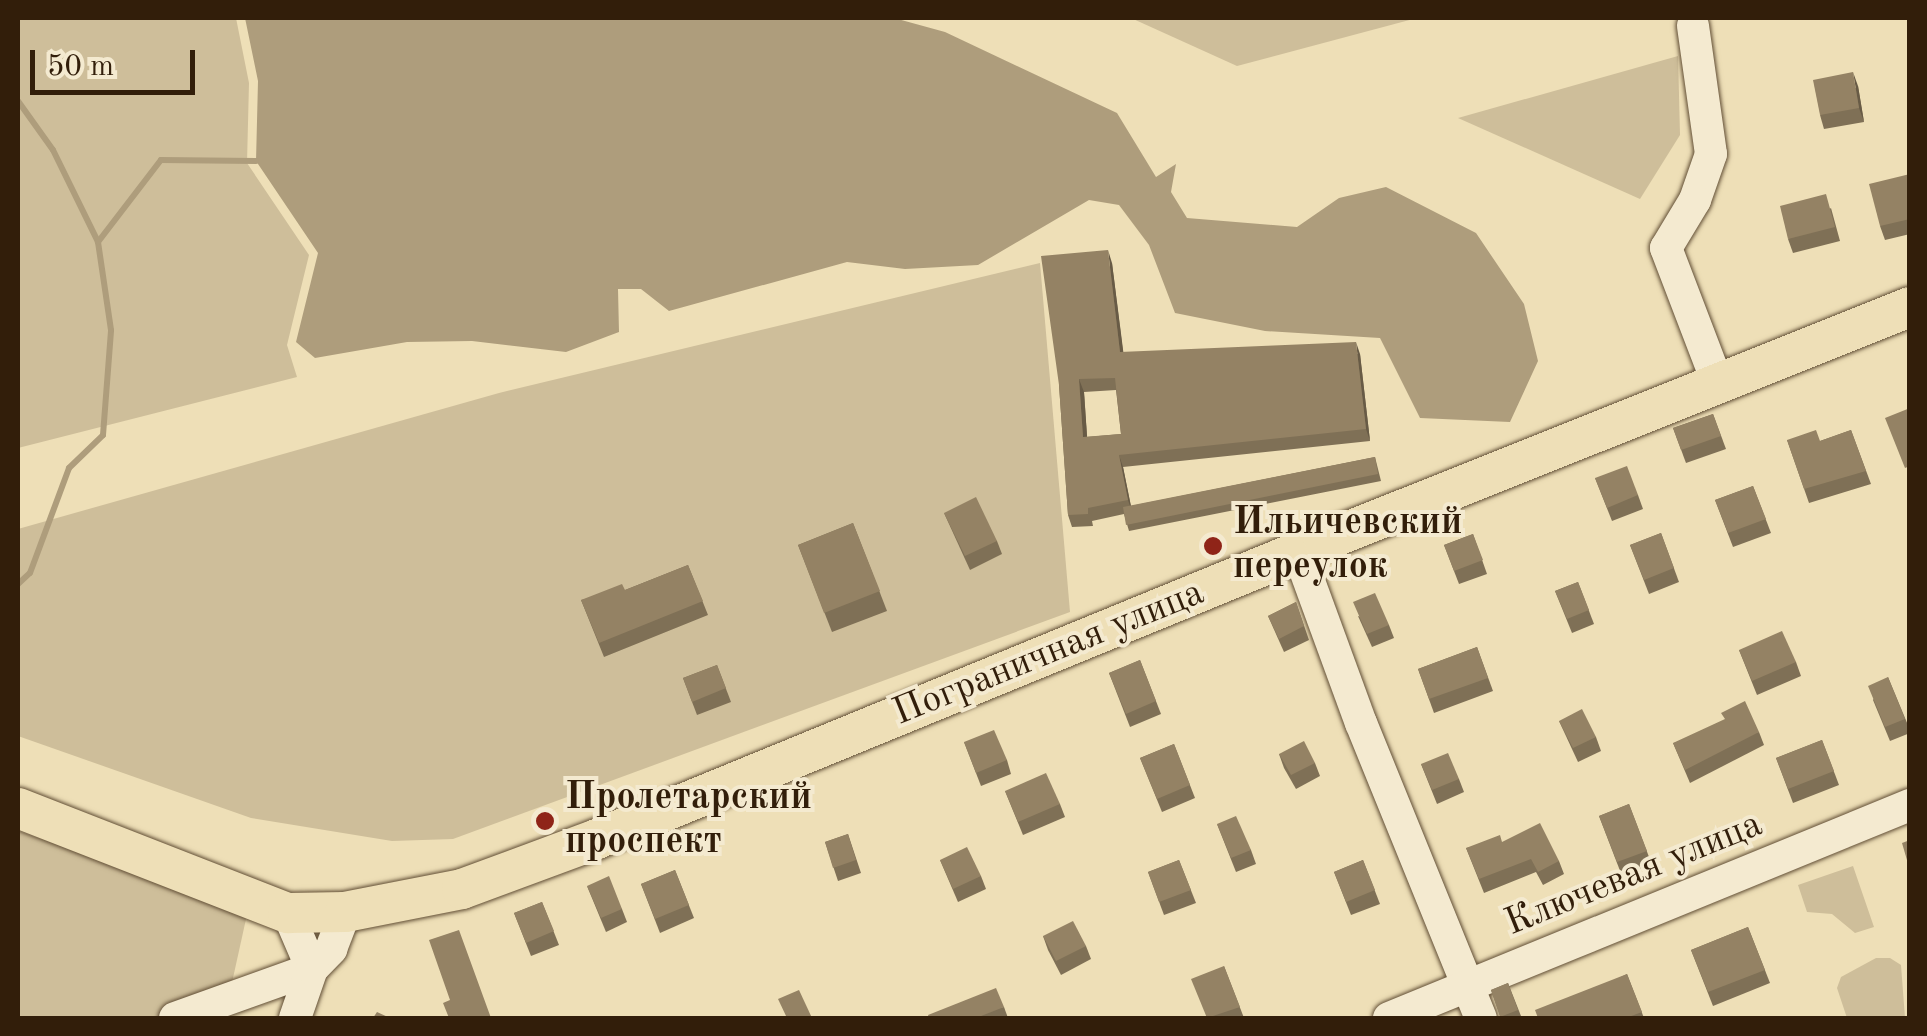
<!DOCTYPE html>
<meta charset="utf-8">
<style>
body{margin:0}
#map{position:relative;width:1927px;height:1036px;overflow:hidden;background:#eedfb7;font-family:"Old Standard TT",serif}
div>[style]{position:absolute}
.green>*{inset:0;background:#cebe9a}
.water>*{inset:0;background:#ae9d7c}
.stream>*{height:6px;margin:-3px;padding:0 3px;transform-origin:3px;border-radius:3px;background:#ae9d7c}
.roads{filter:drop-shadow(0 0 2px #614e35) drop-shadow(0 0 2px #614e35)}
.minor>*{height:32px;margin:-16px;padding:0 16px;transform-origin:16px;border-radius:16px;background:#f4ead0}
.major>*{height:40px;margin:-20px;padding:0 20px;transform-origin:20px;border-radius:20px;background:#eedfb7}
.wall>*{inset:0;background:#7f7056}
.shaded-wall>*{inset:0;background:#685b46}
.building>*{inset:0;background:#948264}
.dots>*{width:28px;height:28px;translate:-50% -50%;box-sizing:border-box;border:5px solid #f4ead0;border-radius:50%}
span{translate:-50% -50%;white-space:nowrap;text-align:center;line-height:1.15;-webkit-text-stroke:8px #f4ead0;paint-order:stroke}
.poi-label{font-size:38px;color:#321e0a;font-weight:700}
.left{translate:0 -50%;text-align:left}
.street-label{font-size:38px;color:#321e0a}
.frame{position:absolute;inset:0;border:20px solid #321e0a;pointer-events:none}
.scale{position:absolute;left:30px;top:50px;width:165px;height:45px;box-sizing:border-box;border:5px solid #321e0a;border-top:0;padding-left:12px;font-size:30px;line-height:35px;white-space:nowrap;color:#321e0a;-webkit-text-stroke:8px #f4ead0;paint-order:stroke}
</style>
<div id="map">
<div class="green">
<div style="clip-path:polygon(18px 18px,236px 18px,249px 83px,247px 163px,309px 255px,287px 345px,297px 377px,18px 448px)"></div>
<div style="clip-path:polygon(1131px 18px,1417px 18px,1237px 66px)"></div>
<div style="clip-path:polygon(1678px 56px,1680px 135px,1640px 199px,1458px 118px)"></div>
<div style="clip-path:polygon(1040px 263px,1070px 612px,453px 839px,392px 841px,251px 818px,18px 736px,18px 529px,499px 393px)"></div>
<div style="clip-path:polygon(18px 831px,248px 910px,231px 987px,154px 1018px,18px 1018px)"></div>
<div style="clip-path:polygon(1853px 866px,1874px 927px,1855px 933px,1832px 914px,1807px 912px,1798px 885px)"></div>
<div style="clip-path:polygon(1876px 958px,1890px 958px,1901px 965px,1905px 1018px,1847px 1018px,1837px 988px,1841px 977px)"></div>
</div>
<div class="water">
<div style="clip-path:polygon(245px 18px,894px 18px,945px 32px,1117px 113px,1156px 177px,1176px 164px,1171px 192px,1187px 218px,1297px 227px,1339px 198px,1386px 187px,1476px 233px,1524px 304px,1538px 361px,1510px 422px,1420px 418px,1380px 338px,1265px 331px,1175px 313px,1149px 245px,1119px 205px,1089px 200px,978px 265px,905px 269px,847px 262px,669px 311px,641px 289px,618px 289px,619px 332px,566px 352px,472px 341px,407px 342px,315px 358px,296px 342px,318px 253px,256px 161px,258px 81px)"></div>
</div>
<div class="stream">
<div style="left:18px;top:101px;width:60px;rotate:54.5deg"></div>
<div style="left:53px;top:150px;width:102px;rotate:63.9deg"></div>
<div style="left:18px;top:584px;width:16px;rotate:-43deg"></div>
<div style="left:30px;top:573px;width:112px;rotate:-69.6deg"></div>
<div style="left:69px;top:468px;width:47px;rotate:-44.1deg"></div>
<div style="left:103px;top:435px;width:105px;rotate:-85.6deg"></div>
<div style="left:111px;top:330px;width:89px;rotate:-98.4deg"></div>
<div style="left:98px;top:242px;width:103px;rotate:-52.5deg"></div>
<div style="left:161px;top:160px;width:95px;rotate:0.6deg"></div>
</div>
<div class="roads">
<div class="minor">
<div style="left:1693px;top:26px;width:129px;rotate:82deg"></div>
<div style="left:1711px;top:154px;width:49px;rotate:109.2deg"></div>
<div style="left:1695px;top:200px;width:56px;rotate:121.1deg"></div>
<div style="left:1666px;top:248px;width:146px;rotate:69.1deg"></div>
<div style="left:1298px;top:551px;width:183px;rotate:69.9deg"></div>
<div style="left:1361px;top:723px;width:318px;rotate:67.9deg"></div>
<div style="left:288px;top:913px;width:61px;rotate:66.8deg"></div>
<div style="left:175px;top:1018px;width:145px;rotate:-19.7deg"></div>
<div style="left:295px;top:1018px;width:52px;rotate:-70.9deg"></div>
<div style="left:312px;top:969px;width:28px;rotate:-46deg"></div>
<div style="left:331px;top:949px;width:40px;rotate:-69deg"></div>
<div style="left:1389px;top:1018px;width:563px;rotate:-22.24deg"></div>
</div>
<div class="major">
<div style="left:18px;top:808px;width:290px;rotate:21.3deg"></div>
<div style="left:288px;top:913px;width:57px;rotate:-1deg"></div>
<div style="left:345px;top:912px;width:119px;rotate:-11.1deg"></div>
<div style="left:462px;top:889px;width:144px;rotate:-20.3deg"></div>
<div style="left:597px;top:839px;width:786px;rotate:-22.29deg"></div>
<div style="left:1324px;top:541px;width:631px;rotate:-21.77deg"></div>
</div>
</div>
<div class="wall">
<div style="clip-path:polygon(1858px 86px,1864px 122px,1824px 129px,1820px 115px)"></div>
<div style="clip-path:polygon(1910px 174px,1910px 234px,1885px 240px,1880px 226px)"></div>
<div style="clip-path:polygon(1831px 208px,1840px 241px,1793px 253px,1788px 239px)"></div>
<div style="clip-path:polygon(evenodd,1112px 263px,1123px 352px,1360px 354px,1370px 441px,1123px 467px,1131px 506px,1375px 457px,1381px 481px,1129px 531px,1124px 514px,1092px 521px,1093px 526px,1072px 527px,1068px 515px,1059px 385px,1112px 263px,1116px 390px,1121px 434px,1087px 437px,1084px 392px,1116px 390px)"></div>
<div style="clip-path:polygon(1713px 414px,1726px 449px,1686px 463px,1673px 428px)"></div>
<div style="clip-path:polygon(1851px 430px,1871px 484px,1809px 503px,1787px 440px,1820px 441px)"></div>
<div style="clip-path:polygon(1595px 478px,1638px 495px,1643px 509px,1612px 521px)"></div>
<div style="clip-path:polygon(1753px 486px,1771px 533px,1733px 547px,1715px 500px)"></div>
<div style="clip-path:polygon(944px 513px,997px 541px,1002px 554px,970px 570px)"></div>
<div style="clip-path:polygon(853px 523px,887px 611px,832px 632px,798px 545px)"></div>
<div style="clip-path:polygon(1661px 533px,1679px 582px,1649px 594px,1630px 545px)"></div>
<div style="clip-path:polygon(1473px 534px,1487px 574px,1459px 584px,1444px 545px)"></div>
<div style="clip-path:polygon(688px 565px,708px 615px,604px 657px,581px 600px,625px 590px)"></div>
<div style="clip-path:polygon(1578px 582px,1594px 624px,1572px 633px,1555px 591px)"></div>
<div style="clip-path:polygon(1296px 602px,1309px 640px,1284px 652px,1268px 616px)"></div>
<div style="clip-path:polygon(1358px 616px,1389px 625px,1394px 638px,1372px 647px)"></div>
<div style="clip-path:polygon(1477px 647px,1493px 691px,1434px 713px,1418px 669px)"></div>
<div style="clip-path:polygon(1739px 650px,1796px 662px,1801px 676px,1757px 695px)"></div>
<div style="clip-path:polygon(1140px 660px,1161px 714px,1130px 727px,1109px 673px)"></div>
<div style="clip-path:polygon(717px 665px,731px 702px,697px 715px,683px 678px)"></div>
<div style="clip-path:polygon(1888px 677px,1910px 730px,1910px 733px,1890px 741px,1873px 700px)"></div>
<div style="clip-path:polygon(1559px 721px,1596px 737px,1601px 751px,1578px 762px)"></div>
<div style="clip-path:polygon(1759px 732px,1764px 745px,1690px 783px,1673px 743px)"></div>
<div style="clip-path:polygon(1822px 740px,1839px 785px,1793px 803px,1776px 758px)"></div>
<div style="clip-path:polygon(964px 742px,1007px 760px,1011px 774px,981px 786px)"></div>
<div style="clip-path:polygon(1174px 744px,1195px 798px,1162px 812px,1140px 758px)"></div>
<div style="clip-path:polygon(1279px 754px,1315px 763px,1320px 776px,1296px 789px,1284px 768px)"></div>
<div style="clip-path:polygon(1421px 764px,1459px 779px,1464px 792px,1437px 804px)"></div>
<div style="clip-path:polygon(1005px 791px,1060px 804px,1065px 817px,1023px 835px)"></div>
<div style="clip-path:polygon(1629px 804px,1652px 865px,1622px 876px,1599px 816px)"></div>
<div style="clip-path:polygon(1217px 824px,1251px 850px,1256px 864px,1236px 872px)"></div>
<div style="clip-path:polygon(848px 834px,861px 873px,838px 881px,825px 842px)"></div>
<div style="clip-path:polygon(1502px 842px,1559px 861px,1564px 874px,1543px 885px,1536px 872px,1484px 893px,1466px 848px)"></div>
<div style="clip-path:polygon(940px 860px,981px 876px,986px 889px,958px 902px)"></div>
<div style="clip-path:polygon(1179px 860px,1196px 903px,1164px 915px,1148px 872px)"></div>
<div style="clip-path:polygon(1363px 860px,1380px 904px,1351px 915px,1334px 872px)"></div>
<div style="clip-path:polygon(675px 870px,694px 918px,660px 933px,641px 884px)"></div>
<div style="clip-path:polygon(587px 886px,622px 909px,627px 922px,606px 932px)"></div>
<div style="clip-path:polygon(542px 902px,559px 945px,531px 956px,514px 913px)"></div>
<div style="clip-path:polygon(1748px 927px,1770px 983px,1713px 1006px,1691px 950px)"></div>
<div style="clip-path:polygon(1043px 936px,1086px 946px,1091px 959px,1061px 975px,1048px 950px)"></div>
<div style="clip-path:polygon(1224px 966px,1244px 1018px,1206px 1018px)"></div>
<div style="clip-path:polygon(1627px 974px,1644px 1018px,1538px 1018px)"></div>
<div style="clip-path:polygon(1508px 983px,1521px 1016px,1516px 1018px,1501px 1018px,1491px 990px)"></div>
<div style="clip-path:polygon(1004px 1007px,1008px 1018px,929px 1018px)"></div>
</div>
<div class="shaded-wall">
<div style="clip-path:polygon(1853px 72px,1858px 86px,1864px 122px,1859px 108px)"></div>
<div style="clip-path:polygon(1108px 250px,1112px 263px,1125px 365px,1120px 352px)"></div>
<div style="clip-path:polygon(1356px 342px,1360px 354px,1370px 441px,1366px 429px)"></div>
<div style="clip-path:polygon(1079px 379px,1084px 392px,1088px 450px,1083px 437px)"></div>
<div style="clip-path:polygon(1119px 455px,1123px 467px,1132px 512px,1128px 500px)"></div>
</div>
<div class="building">
<div style="clip-path:polygon(1853px 72px,1859px 108px,1820px 115px,1813px 80px)"></div>
<div style="clip-path:polygon(1910px 174px,1910px 219px,1880px 226px,1869px 184px)"></div>
<div style="clip-path:polygon(1826px 194px,1835px 227px,1788px 239px,1780px 206px)"></div>
<div style="clip-path:polygon(evenodd,1108px 250px,1120px 352px,1356px 342px,1366px 429px,1119px 455px,1128px 500px,1088px 508px,1088px 514px,1068px 515px,1059px 385px,1041px 256px,1108px 250px,1115px 378px,1121px 434px,1083px 437px,1079px 379px,1115px 378px)"></div>
<div style="clip-path:polygon(1910px 408px,1910px 466px,1905px 468px,1885px 418px)"></div>
<div style="clip-path:polygon(1713px 414px,1721px 436px,1681px 450px,1673px 428px)"></div>
<div style="clip-path:polygon(1816px 430px,1820px 441px,1851px 430px,1866px 471px,1804px 489px,1787px 440px)"></div>
<div style="clip-path:polygon(1375px 457px,1378px 474px,1126px 525px,1123px 507px)"></div>
<div style="clip-path:polygon(1627px 466px,1638px 495px,1607px 508px,1595px 478px)"></div>
<div style="clip-path:polygon(1753px 486px,1766px 519px,1728px 533px,1715px 500px)"></div>
<div style="clip-path:polygon(976px 497px,997px 541px,965px 556px,944px 513px)"></div>
<div style="clip-path:polygon(853px 523px,880px 591px,824px 613px,798px 545px)"></div>
<div style="clip-path:polygon(1661px 533px,1674px 568px,1644px 580px,1630px 545px)"></div>
<div style="clip-path:polygon(1473px 534px,1483px 560px,1454px 571px,1444px 545px)"></div>
<div style="clip-path:polygon(688px 565px,703px 601px,599px 643px,581px 600px,622px 584px,625px 590px)"></div>
<div style="clip-path:polygon(1578px 582px,1589px 610px,1567px 619px,1555px 591px)"></div>
<div style="clip-path:polygon(1375px 593px,1389px 625px,1367px 634px,1353px 602px)"></div>
<div style="clip-path:polygon(1296px 602px,1304px 626px,1279px 639px,1268px 616px)"></div>
<div style="clip-path:polygon(1782px 631px,1796px 662px,1752px 681px,1739px 650px)"></div>
<div style="clip-path:polygon(1477px 647px,1488px 678px,1429px 699px,1418px 669px)"></div>
<div style="clip-path:polygon(1140px 660px,1156px 701px,1126px 714px,1109px 673px)"></div>
<div style="clip-path:polygon(717px 665px,726px 688px,692px 702px,683px 678px)"></div>
<div style="clip-path:polygon(1888px 677px,1905px 719px,1885px 727px,1868px 686px)"></div>
<div style="clip-path:polygon(1745px 701px,1759px 732px,1685px 770px,1673px 743px,1725px 719px,1721px 713px)"></div>
<div style="clip-path:polygon(1582px 709px,1596px 737px,1573px 748px,1559px 721px)"></div>
<div style="clip-path:polygon(994px 730px,1007px 760px,976px 773px,964px 742px)"></div>
<div style="clip-path:polygon(1822px 740px,1834px 771px,1788px 789px,1776px 758px)"></div>
<div style="clip-path:polygon(1304px 741px,1315px 763px,1291px 775px,1279px 754px)"></div>
<div style="clip-path:polygon(1174px 744px,1190px 785px,1157px 799px,1140px 758px)"></div>
<div style="clip-path:polygon(1448px 753px,1459px 779px,1432px 790px,1421px 764px)"></div>
<div style="clip-path:polygon(1046px 773px,1060px 804px,1018px 822px,1005px 791px)"></div>
<div style="clip-path:polygon(1629px 804px,1647px 851px,1617px 862px,1599px 816px)"></div>
<div style="clip-path:polygon(1236px 816px,1251px 850px,1231px 858px,1217px 824px)"></div>
<div style="clip-path:polygon(1540px 823px,1559px 861px,1538px 872px,1531px 859px,1479px 879px,1466px 848px,1500px 835px,1502px 842px)"></div>
<div style="clip-path:polygon(848px 834px,856px 860px,833px 868px,825px 842px)"></div>
<div style="clip-path:polygon(1910px 840px,1910px 866px,1909px 867px,1902px 843px)"></div>
<div style="clip-path:polygon(967px 847px,981px 876px,953px 889px,940px 860px)"></div>
<div style="clip-path:polygon(1179px 860px,1191px 890px,1159px 902px,1148px 872px)"></div>
<div style="clip-path:polygon(1363px 860px,1375px 890px,1346px 902px,1334px 872px)"></div>
<div style="clip-path:polygon(675px 870px,689px 905px,655px 919px,641px 884px)"></div>
<div style="clip-path:polygon(609px 876px,622px 909px,601px 918px,587px 886px)"></div>
<div style="clip-path:polygon(542px 902px,554px 931px,526px 943px,514px 913px)"></div>
<div style="clip-path:polygon(1073px 921px,1086px 946px,1056px 961px,1043px 936px)"></div>
<div style="clip-path:polygon(1748px 927px,1765px 970px,1708px 992px,1691px 950px)"></div>
<div style="clip-path:polygon(459px 930px,491px 1018px,449px 1018px,443px 1003px,450px 1000px,429px 940px)"></div>
<div style="clip-path:polygon(1224px 966px,1240px 1007px,1207px 1018px,1191px 979px)"></div>
<div style="clip-path:polygon(1627px 974px,1642px 1012px,1626px 1018px,1538px 1018px,1535px 1010px)"></div>
<div style="clip-path:polygon(1508px 983px,1518px 1010px,1500px 1017px,1491px 990px)"></div>
<div style="clip-path:polygon(996px 988px,1004px 1007px,976px 1018px,929px 1018px,928px 1015px)"></div>
<div style="clip-path:polygon(799px 990px,812px 1018px,787px 1018px,778px 999px)"></div>
<div style="clip-path:polygon(377px 1012px,390px 1018px,373px 1018px)"></div>
</div>
<div class="dots">
<div style="left:1213px;top:546px;background:#8f2418"></div>
<div style="left:545px;top:821px;background:#8f2418"></div>
</div>
<div class="poi-label">
<span class="left" style="left:1233px;top:546px">Ильичевский<br>переулок</span>
<span class="left" style="left:565px;top:821px">Пролетарский<br>проспект</span>
</div>
<div class="street-label">
<span style="left:1049px;top:654px;rotate:-22deg">Пограничная улица</span>
<span style="left:1634px;top:875px;rotate:-22deg">Ключевая улица</span>
</div>
<div class="frame"></div>
<div class="scale">50 m</div>
</div>
